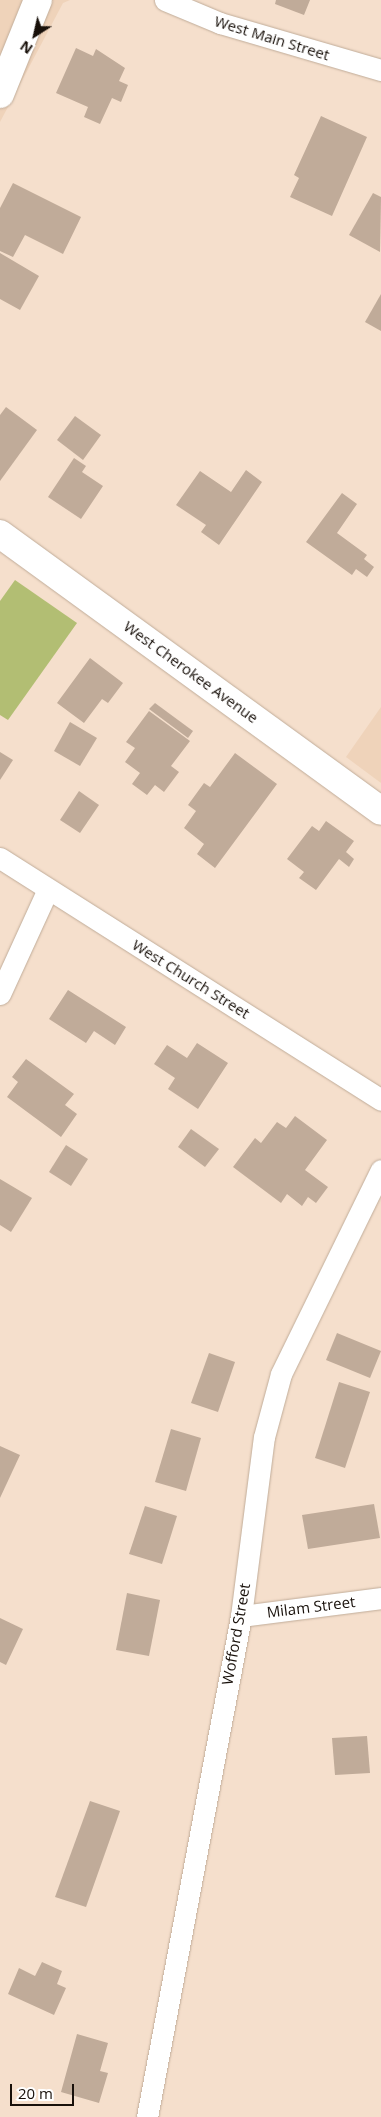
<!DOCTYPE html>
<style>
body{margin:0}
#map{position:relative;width:381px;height:2117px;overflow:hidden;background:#f5dfcc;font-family:"Open Sans",sans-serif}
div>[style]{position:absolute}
.built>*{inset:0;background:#efd3ba}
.green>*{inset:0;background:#b2be73}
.building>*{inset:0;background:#c0ab99}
.roads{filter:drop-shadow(0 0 1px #c0ac99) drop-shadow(0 0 1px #c0ac99)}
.street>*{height:21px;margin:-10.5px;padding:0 10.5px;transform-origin:10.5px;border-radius:10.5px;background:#fff}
.secondary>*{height:28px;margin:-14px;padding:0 14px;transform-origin:14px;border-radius:14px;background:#fff}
span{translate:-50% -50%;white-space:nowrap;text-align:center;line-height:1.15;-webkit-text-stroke:4px #fff;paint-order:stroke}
.street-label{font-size:15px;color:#18100a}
.north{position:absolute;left:10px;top:10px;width:50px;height:50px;-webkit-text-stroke:4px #fff;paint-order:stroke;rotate:215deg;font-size:14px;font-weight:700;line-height:20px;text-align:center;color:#18100a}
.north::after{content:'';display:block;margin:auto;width:18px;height:22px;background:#18100a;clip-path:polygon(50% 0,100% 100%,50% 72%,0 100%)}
.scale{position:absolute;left:10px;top:2084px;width:64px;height:22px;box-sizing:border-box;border:2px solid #18100a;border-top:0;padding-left:6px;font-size:15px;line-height:18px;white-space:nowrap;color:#18100a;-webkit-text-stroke:4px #fff;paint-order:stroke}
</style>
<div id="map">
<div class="built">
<div style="clip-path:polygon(0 0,70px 0,63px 3px,0 122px)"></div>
<div style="clip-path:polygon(381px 707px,381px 783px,346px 757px)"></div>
</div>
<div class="green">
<div style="clip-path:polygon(15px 580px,77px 623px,8px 720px,0 715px,0 601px)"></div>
</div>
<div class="building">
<div style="clip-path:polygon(276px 0,310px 0,304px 15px,275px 4px)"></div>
<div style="clip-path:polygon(76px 48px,93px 56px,96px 49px,125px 68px,119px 81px,128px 85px,121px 102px,112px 98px,100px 124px,84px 117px,88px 107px,56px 93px)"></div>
<div style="clip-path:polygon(321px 116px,367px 137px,332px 216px,290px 197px,299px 178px,294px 175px)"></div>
<div style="clip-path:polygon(13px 183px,81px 217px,63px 254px,25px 235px,13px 257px,0 251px,0 208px)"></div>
<div style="clip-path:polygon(373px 193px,381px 197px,380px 252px,349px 235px)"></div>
<div style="clip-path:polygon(0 253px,39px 276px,20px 310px,0 299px)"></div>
<div style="clip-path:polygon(381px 294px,381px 331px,365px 322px)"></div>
<div style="clip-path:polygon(6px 407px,37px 430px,0 481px,0 415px)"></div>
<div style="clip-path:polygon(75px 416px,101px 435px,83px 460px,57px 440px)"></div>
<div style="clip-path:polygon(74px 458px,86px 466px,82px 472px,103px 486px,81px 519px,48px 497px)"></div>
<div style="clip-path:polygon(246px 470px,262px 482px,219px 545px,201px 532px,206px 525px,176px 505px,200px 471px,231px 492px)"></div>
<div style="clip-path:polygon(342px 493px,357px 504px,337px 533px,367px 555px,364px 559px,374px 567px,367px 577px,356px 569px,352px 575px,306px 542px)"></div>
<div style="clip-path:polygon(90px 658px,123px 683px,108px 703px,102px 699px,84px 723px,57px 703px)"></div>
<div style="clip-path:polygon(155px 703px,193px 731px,188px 738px,149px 709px)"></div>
<div style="clip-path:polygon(149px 711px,190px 741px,171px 766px,179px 772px,164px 792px,155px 785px,147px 795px,132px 784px,140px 773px,125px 762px,135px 748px,126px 742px)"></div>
<div style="clip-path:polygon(70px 722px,97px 738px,80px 766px,54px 751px)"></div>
<div style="clip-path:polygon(0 752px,13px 760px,0 780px)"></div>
<div style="clip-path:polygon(235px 753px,277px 784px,215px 868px,197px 854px,204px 844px,184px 828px,196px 811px,188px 805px,204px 783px,210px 787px)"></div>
<div style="clip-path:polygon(79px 791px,99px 805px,80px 833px,60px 820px)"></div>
<div style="clip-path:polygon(326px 821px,354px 841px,346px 852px,354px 859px,349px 867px,339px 859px,316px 890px,299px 878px,304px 872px,287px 859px,312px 826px,319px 831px)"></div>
<div style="clip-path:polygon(68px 990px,126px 1027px,115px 1045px,94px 1031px,86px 1043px,49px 1019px)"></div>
<div style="clip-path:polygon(197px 1043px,228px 1063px,198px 1109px,168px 1089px,175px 1078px,154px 1064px,167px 1045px,187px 1058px)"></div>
<div style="clip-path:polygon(26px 1059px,74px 1094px,65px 1105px,77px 1114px,61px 1137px,7px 1097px,18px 1082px,12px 1077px)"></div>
<div style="clip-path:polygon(295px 1116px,327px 1140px,305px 1170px,328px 1187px,316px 1203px,308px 1197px,302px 1206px,287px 1194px,281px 1203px,233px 1167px,255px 1138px,261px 1143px,277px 1122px,286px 1128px)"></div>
<div style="clip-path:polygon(191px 1129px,219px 1149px,205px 1167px,178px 1147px)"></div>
<div style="clip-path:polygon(66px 1145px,88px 1159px,71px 1186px,49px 1172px)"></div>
<div style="clip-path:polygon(0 1179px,32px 1198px,11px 1232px,0 1225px)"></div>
<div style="clip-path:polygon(337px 1333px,381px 1351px,370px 1378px,326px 1360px)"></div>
<div style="clip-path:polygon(209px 1353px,235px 1362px,218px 1412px,191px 1403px)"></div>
<div style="clip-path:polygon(339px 1382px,370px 1392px,345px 1468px,315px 1458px)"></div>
<div style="clip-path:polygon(171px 1429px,201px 1438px,186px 1491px,155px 1482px)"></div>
<div style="clip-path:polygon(0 1446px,20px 1455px,0 1498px)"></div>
<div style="clip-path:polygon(374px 1504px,380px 1538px,308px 1549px,302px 1515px)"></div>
<div style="clip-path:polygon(145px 1506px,177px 1516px,162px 1564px,129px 1554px)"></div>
<div style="clip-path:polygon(127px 1593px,160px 1600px,149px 1656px,116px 1650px)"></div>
<div style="clip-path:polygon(0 1618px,23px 1629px,6px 1665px,0 1662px)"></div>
<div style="clip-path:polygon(367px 1736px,370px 1773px,335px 1775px,332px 1738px)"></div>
<div style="clip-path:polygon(90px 1801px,120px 1811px,86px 1907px,55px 1897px)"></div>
<div style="clip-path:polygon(42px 1962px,62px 1971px,57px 1984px,66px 1988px,54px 2015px,8px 1994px,19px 1968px,35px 1976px)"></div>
<div style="clip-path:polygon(77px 2034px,108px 2043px,100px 2071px,108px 2073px,99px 2103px,61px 2092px)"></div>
</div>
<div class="roads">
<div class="street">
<div style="left:165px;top:0;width:60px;rotate:22.7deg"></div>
<div style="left:220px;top:23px;width:168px;rotate:16.3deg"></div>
<div style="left:0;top:858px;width:451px;rotate:32.4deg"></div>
<div style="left:0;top:994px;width:115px;rotate:-65.4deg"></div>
<div style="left:241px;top:1616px;width:141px;rotate:-7.3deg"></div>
<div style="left:147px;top:2117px;width:510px;rotate:-79.37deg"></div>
<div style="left:241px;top:1616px;width:180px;rotate:-82.7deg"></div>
<div style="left:264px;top:1437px;width:65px;rotate:-74.9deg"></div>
<div style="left:281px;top:1374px;width:227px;rotate:-63.9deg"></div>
</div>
<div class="secondary">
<div style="left:0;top:94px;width:101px;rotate:-68deg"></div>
<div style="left:0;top:534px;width:471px;rotate:36deg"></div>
</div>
</div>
<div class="street-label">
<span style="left:272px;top:38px;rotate:17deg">West Main Street</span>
<span style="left:191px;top:672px;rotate:36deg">West Cherokee Avenue</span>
<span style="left:191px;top:979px;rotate:32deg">West Church Street</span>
<span style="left:311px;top:1607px;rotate:-7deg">Milam Street</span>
<span style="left:236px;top:1634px;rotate:-80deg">Wofford Street</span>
</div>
<div class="north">N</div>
<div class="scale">20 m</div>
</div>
